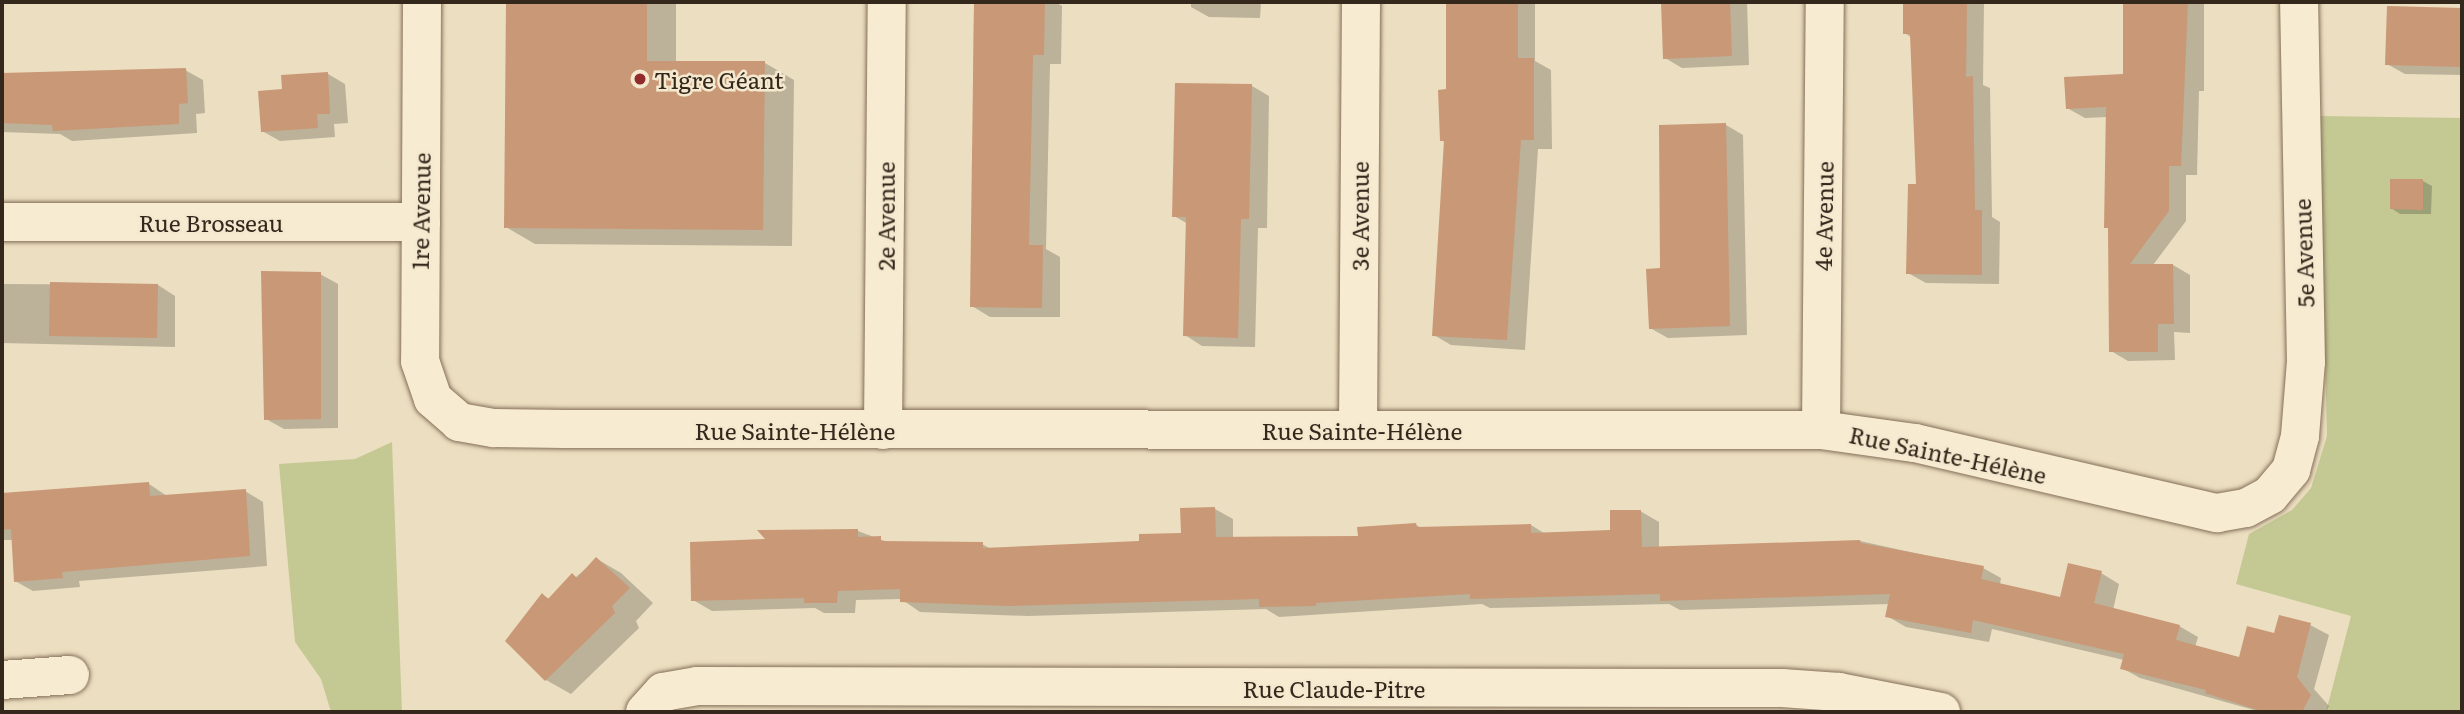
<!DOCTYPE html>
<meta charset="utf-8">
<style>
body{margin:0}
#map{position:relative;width:2464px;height:714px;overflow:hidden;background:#ecdec0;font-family:Literata,serif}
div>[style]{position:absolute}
.green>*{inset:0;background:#c4c994}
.shadow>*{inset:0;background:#0003}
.building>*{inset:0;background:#c99876}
.roads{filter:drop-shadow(0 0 2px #846f58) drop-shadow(0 0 2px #846f58)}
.street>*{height:38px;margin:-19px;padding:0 19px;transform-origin:19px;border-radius:19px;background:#f7ecd2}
.dots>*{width:19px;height:19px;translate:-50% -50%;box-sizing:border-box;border:4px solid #f4e9cf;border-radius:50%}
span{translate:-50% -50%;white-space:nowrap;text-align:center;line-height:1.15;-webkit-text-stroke:5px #f4e9cf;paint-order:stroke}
.poi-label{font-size:23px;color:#34281c}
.left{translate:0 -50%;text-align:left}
.street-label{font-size:23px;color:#34281c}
.frame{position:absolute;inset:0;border:4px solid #34281c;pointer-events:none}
</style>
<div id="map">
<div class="green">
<div style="clip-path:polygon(2319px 116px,2462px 118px,2462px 712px,2326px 712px,2351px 616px,2236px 584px,2249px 534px,2292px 510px,2311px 488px,2327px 436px)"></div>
<div style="clip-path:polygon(392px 442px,402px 712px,331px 712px,321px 679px,295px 642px,279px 464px,355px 459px)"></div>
</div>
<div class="shadow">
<div style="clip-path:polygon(508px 2px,676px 2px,676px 63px,765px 63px,794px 80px,792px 246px,535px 244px,506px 227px)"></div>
<div style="clip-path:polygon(974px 2px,1055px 2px,1062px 6px,1061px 64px,1050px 64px,1046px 249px,1060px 257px,1060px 317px,990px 317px,972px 306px)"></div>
<div style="clip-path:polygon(1191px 2px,1261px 2px,1260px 18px,1209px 17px,1191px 7px)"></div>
<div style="clip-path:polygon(1448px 2px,1535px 2px,1535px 61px,1551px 70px,1552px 149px,1538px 149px,1525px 350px,1451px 345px,1434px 335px,1446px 143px,1441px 140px,1448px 91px)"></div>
<div style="clip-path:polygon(1663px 2px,1747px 2px,1749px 65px,1682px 68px,1665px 58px)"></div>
<div style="clip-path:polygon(1905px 2px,1984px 2px,1983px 85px,1990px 88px,1992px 217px,2000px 222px,1999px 284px,1926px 283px,1908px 273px,1918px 186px,1912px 38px,1905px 33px)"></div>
<div style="clip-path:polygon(2125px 2px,2204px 2px,2204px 91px,2199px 91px,2197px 175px,2186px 175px,2186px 221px,2153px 265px,2173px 265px,2190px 275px,2190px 333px,2174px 332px,2175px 360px,2128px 361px,2111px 351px,2107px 117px,2085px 118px,2067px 108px,2125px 75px)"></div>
<div style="clip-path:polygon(2461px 9px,2462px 75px,2405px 74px,2387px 64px)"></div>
<div style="clip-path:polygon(185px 70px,203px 80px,205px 113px,196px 114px,197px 133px,72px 141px,60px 134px,2px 132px,2px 75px)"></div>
<div style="clip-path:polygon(328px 74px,345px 84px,348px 123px,334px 124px,335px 137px,280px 141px,262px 131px,284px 91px)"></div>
<div style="clip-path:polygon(1252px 86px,1269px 96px,1267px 228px,1258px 228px,1255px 347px,1202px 346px,1185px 335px,1188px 224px,1174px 216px)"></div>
<div style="clip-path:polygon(1726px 125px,1743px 135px,1747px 335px,1668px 338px,1650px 328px,1662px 270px)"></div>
<div style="clip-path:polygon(2423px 181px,2432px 186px,2431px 214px,2400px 214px,2391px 208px)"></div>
<div style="clip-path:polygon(320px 274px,338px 284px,338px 428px,284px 429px,266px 419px)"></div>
<div style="clip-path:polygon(2px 284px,158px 285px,175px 296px,175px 347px,2px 343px)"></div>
<div style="clip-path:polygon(149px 484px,167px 496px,245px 491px,263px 502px,267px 566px,79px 581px,80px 587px,33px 591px,15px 581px,13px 540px,2px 540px,2px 494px)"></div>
<div style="clip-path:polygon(1215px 509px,1233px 519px,1233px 539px,1360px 538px,1416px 525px,1423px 529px,1531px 525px,1547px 535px,1612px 532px,1640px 511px,1659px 522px,1659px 548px,1860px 541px,1983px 568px,2001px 578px,2000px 585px,2061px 599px,2101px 573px,2119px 584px,2113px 610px,2179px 626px,2198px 637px,2195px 647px,2240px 659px,2275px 635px,2310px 625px,2329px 635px,2314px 689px,2329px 706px,2326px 712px,2261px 712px,2140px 678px,2122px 668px,2124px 660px,1992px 629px,1989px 642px,1906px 627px,1887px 616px,1890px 604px,1680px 610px,1669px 604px,1490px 608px,1482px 604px,1279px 617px,1266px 609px,1028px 616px,920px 612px,901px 599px,856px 600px,855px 613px,824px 613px,815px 608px,712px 611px,693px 600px,769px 541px,858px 531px,890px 543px,982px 544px,991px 549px,1141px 543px,1183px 535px)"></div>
<div style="clip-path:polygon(597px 559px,621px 573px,653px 603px,636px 621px,639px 628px,571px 694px,546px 680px,542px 595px,550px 599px)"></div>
</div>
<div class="building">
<div style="clip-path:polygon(506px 2px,647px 2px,647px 61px,765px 61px,763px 230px,504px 228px)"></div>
<div style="clip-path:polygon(974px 2px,1045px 2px,1044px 55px,1033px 55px,1029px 245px,1043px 245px,1042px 308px,970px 307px)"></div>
<div style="clip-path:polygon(1446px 2px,1518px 2px,1518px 58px,1534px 58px,1534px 140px,1521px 140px,1507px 340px,1432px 336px,1444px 141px,1440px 141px,1438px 90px,1446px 89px)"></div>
<div style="clip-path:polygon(1661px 2px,1730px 2px,1732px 56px,1663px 59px)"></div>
<div style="clip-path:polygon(1903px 2px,1967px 2px,1966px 77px,1973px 76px,1975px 210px,1982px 210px,1982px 275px,1906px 274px,1908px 184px,1916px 184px,1910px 34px,1903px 34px)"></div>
<div style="clip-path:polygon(2123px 2px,2188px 2px,2181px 166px,2169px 166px,2169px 211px,2130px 264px,2173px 264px,2174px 324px,2158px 324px,2158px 352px,2109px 352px,2108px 228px,2104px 228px,2106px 107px,2066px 109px,2064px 77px,2123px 74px)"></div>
<div style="clip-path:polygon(2387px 6px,2462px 8px,2461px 67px,2385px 65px)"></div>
<div style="clip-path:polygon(186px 68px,188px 103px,179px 104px,179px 124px,53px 131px,52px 125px,2px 123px,2px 73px)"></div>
<div style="clip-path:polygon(328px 72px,330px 114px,317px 114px,318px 128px,261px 132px,258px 91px,282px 89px,281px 75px)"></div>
<div style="clip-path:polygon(1175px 83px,1252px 84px,1249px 219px,1241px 219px,1238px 338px,1183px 336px,1186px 217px,1172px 217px)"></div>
<div style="clip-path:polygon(1726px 123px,1730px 326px,1649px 329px,1646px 269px,1660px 268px,1659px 125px)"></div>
<div style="clip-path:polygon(2390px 179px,2423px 179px,2423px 210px,2390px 209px)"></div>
<div style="clip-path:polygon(261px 271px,321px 272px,321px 419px,264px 420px)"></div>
<div style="clip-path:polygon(50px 282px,158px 284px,157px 338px,49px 336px)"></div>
<div style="clip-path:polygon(149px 482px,150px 496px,246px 489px,250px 556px,62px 572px,63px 578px,14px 582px,11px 529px,2px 530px,2px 493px)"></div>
<div style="clip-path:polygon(1215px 507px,1216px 537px,1358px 536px,1357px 527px,1416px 523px,1417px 527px,1531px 524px,1531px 533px,1610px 530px,1610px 510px,1641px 510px,1642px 547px,1860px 540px,1861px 543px,1984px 566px,1981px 579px,2060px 597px,2068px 563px,2102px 571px,2094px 603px,2180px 625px,2176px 640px,2239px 657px,2247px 626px,2274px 633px,2279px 615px,2311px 623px,2297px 677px,2311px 695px,2302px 712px,2264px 712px,2205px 693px,2206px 690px,2120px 669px,2124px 654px,1973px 620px,1971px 633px,1885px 617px,1890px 594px,1660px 601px,1660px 594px,1470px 599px,1470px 594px,1316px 603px,1316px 606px,1259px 607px,1259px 599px,1009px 606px,900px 602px,900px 589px,838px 591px,837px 603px,804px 603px,804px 598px,691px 601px,690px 542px,765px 539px,757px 530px,858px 529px,858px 537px,881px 536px,881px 541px,983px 542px,983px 548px,1139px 541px,1139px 534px,1181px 533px,1180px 508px)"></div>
<div style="clip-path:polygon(596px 557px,630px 588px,612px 606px,615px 613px,545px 681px,505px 641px,542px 593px,548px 599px,572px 573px,577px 578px)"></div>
</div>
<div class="roads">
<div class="street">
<div style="left:422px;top:2px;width:359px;rotate:90.3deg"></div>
<div style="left:420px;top:361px;width:40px;rotate:71.1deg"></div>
<div style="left:433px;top:399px;width:35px;rotate:41deg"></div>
<div style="left:459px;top:422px;width:36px;rotate:10deg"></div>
<div style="left:494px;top:428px;width:71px;rotate:0.8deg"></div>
<div style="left:565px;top:429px;width:1256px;rotate:0.05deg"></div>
<div style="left:1821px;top:430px;width:95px;rotate:7.9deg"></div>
<div style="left:1915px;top:443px;width:310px;rotate:13.1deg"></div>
<div style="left:2217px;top:513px;width:29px;rotate:-10deg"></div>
<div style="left:2246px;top:508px;width:27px;rotate:-28deg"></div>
<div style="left:2270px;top:495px;width:33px;rotate:-50deg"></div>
<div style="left:2291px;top:470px;width:35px;rotate:-75deg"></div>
<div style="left:2300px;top:436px;width:74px;rotate:-85.4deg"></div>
<div style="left:2306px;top:362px;width:360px;rotate:-91.1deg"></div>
<div style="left:2px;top:222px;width:419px"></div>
<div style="left:1358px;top:429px;width:427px;rotate:-89.6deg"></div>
<div style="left:883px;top:430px;width:428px;rotate:-89.5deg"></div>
<div style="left:1821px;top:430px;width:428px;rotate:-89.5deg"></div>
<div style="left:2px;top:680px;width:68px;rotate:-4.2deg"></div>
<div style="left:645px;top:712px;width:27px;rotate:-48deg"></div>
<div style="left:663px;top:692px;width:35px;rotate:-10deg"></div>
<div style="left:697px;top:686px;width:1085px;rotate:0.11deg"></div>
<div style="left:1782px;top:688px;width:57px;rotate:4deg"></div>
<div style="left:1839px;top:692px;width:104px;rotate:11.1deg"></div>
</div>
</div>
<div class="dots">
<div style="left:640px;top:79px;background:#912b2c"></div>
</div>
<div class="poi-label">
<span class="left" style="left:654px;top:79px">Tigre Géant</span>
</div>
<div class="street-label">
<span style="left:420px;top:211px;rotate:-89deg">1re Avenue</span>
<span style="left:885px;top:216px;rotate:-90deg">2e Avenue</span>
<span style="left:1359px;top:216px;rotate:-90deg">3e Avenue</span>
<span style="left:1823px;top:216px;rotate:-89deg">4e Avenue</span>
<span style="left:211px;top:222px">Rue Brosseau</span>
<span style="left:2303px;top:253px;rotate:-92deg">5e Avenue</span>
<span style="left:795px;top:430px">Rue Sainte-Hélène</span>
<span style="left:1362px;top:430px">Rue Sainte-Hélène</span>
<span style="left:1948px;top:454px;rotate:12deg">Rue Sainte-Hélène</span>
<span style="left:1334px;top:688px">Rue Claude-Pitre</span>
</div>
<div class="frame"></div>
</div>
